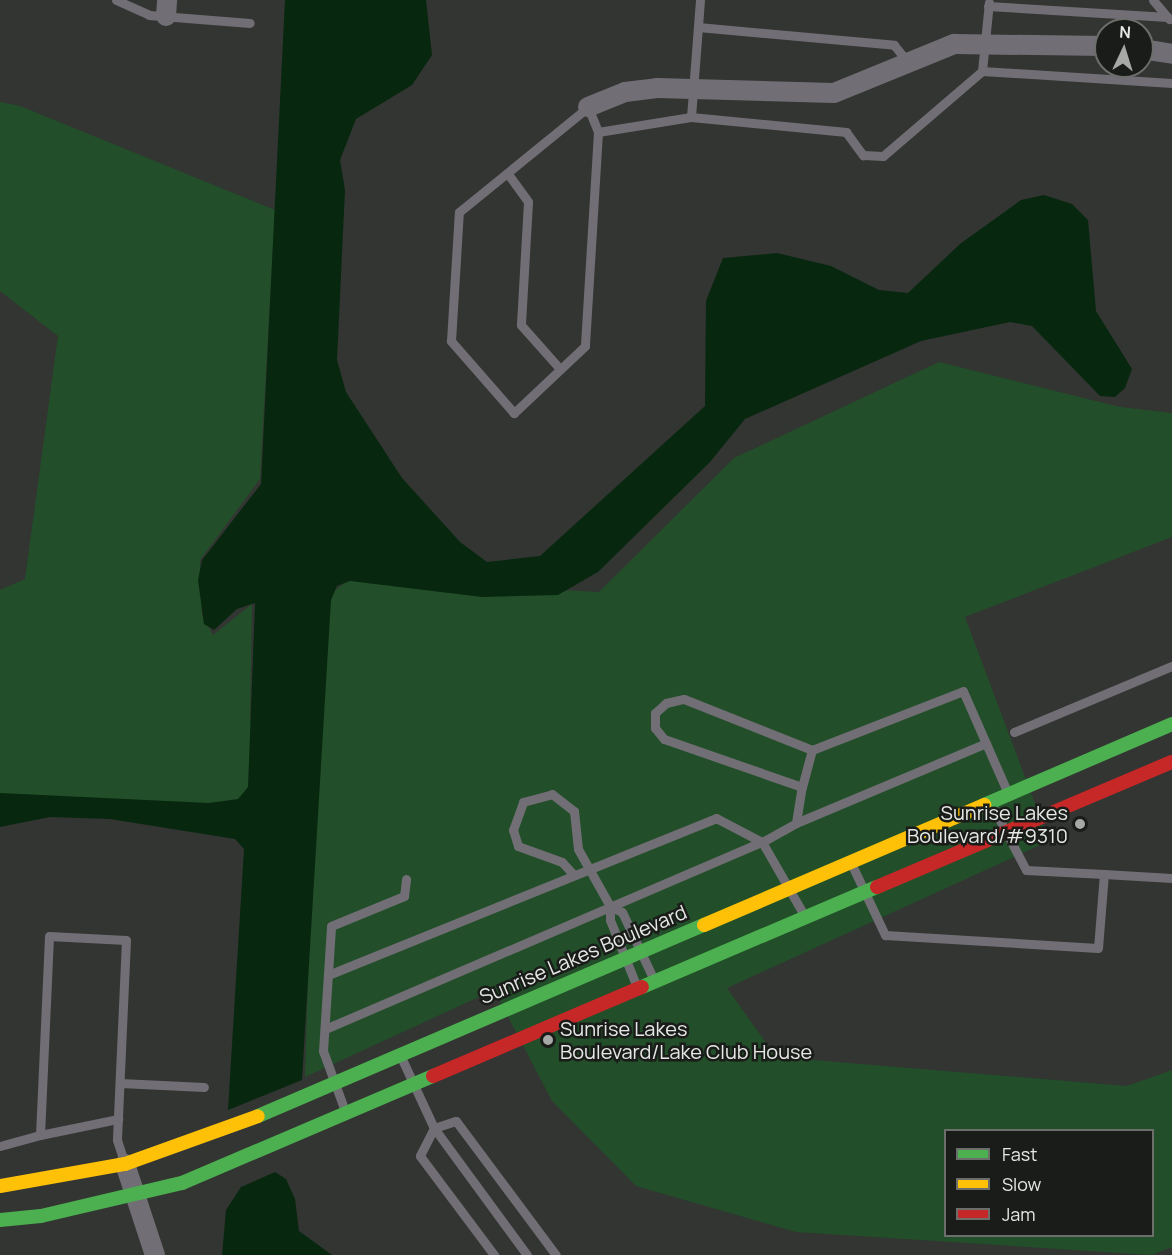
<!DOCTYPE html>
<style>
body{margin:0}
#map{position:relative;width:1172px;height:1255px;overflow:hidden;background:#323532;font-family:Manrope,sans-serif}
div>[style]{position:absolute}
.green>*{inset:0;background:#224f29}
.water>*{inset:0;background:#08270f}
.lane>*{height:9px;margin:-4.5px;padding:0 4.5px;transform-origin:4.5px;border-radius:4.5px;background:#726e75}
.street>*{height:20px;margin:-10px;padding:0 10px;transform-origin:10px;border-radius:10px;background:#726e75}
.fast>*{height:14px;margin:-7px;padding:0 7px;transform-origin:7px;border-radius:7px;background:#4caf50}
.slow>*{height:14px;margin:-7px;padding:0 7px;transform-origin:7px;border-radius:7px;background:#ffc107}
.jam>*{height:14px;margin:-7px;padding:0 7px;transform-origin:7px;border-radius:7px;background:#c62828}
.dots>*{width:16px;height:16px;translate:-50% -50%;box-sizing:border-box;border:3px solid #1a1c1a;border-radius:50%}
span{translate:-50% -50%;white-space:nowrap;text-align:center;line-height:1.15;-webkit-text-stroke:5px #1a1c1a;paint-order:stroke}
.poi-label{font-size:20px;color:#e5e8e5}
.right{translate:-100% -50%;text-align:right}
.left{translate:0 -50%;text-align:left}
.street-label{font-size:20px;color:#e5e8e5}
.legend{position:absolute;left:944px;top:1129px;width:210px;height:108px;box-sizing:border-box;background:#1a1c1a;border:2px solid #6b6e6b;margin:0;padding:8px 10px;list-style:none;font-size:18px;color:#e5e8e5}
.legend li{display:flex;align-items:center;gap:12px;height:30px}
.legend b{width:30px;border:2px solid #6b6e6b}
.north{position:absolute;left:1094px;top:18px;width:60px;height:60px;box-sizing:border-box;background:#1a1c1a;border:2px solid #6b6e6b;border-radius:50%;rotate:4deg;font-size:16px;font-weight:700;line-height:24px;text-align:center;color:#e5e8e5}
.north::after{content:'';display:block;margin:auto;width:21px;height:27px;background:#a6a9a6;clip-path:polygon(50% 0,100% 100%,50% 72%,0 100%)}
</style>
<div id="map">
<div class="green">
<div style="clip-path:polygon(evenodd,0 102px,20px 106px,275px 210px,260px 479px,200px 560px,202px 616px,213px 635px,252px 604px,250px 721px,322px 727px,330px 594px,350px 579px,599px 592px,734px 458px,939px 362px,1120px 407px,1172px 413px,1172px 537px,965px 617px,1049px 841px,727px 988px,776px 1057px,1127px 1086px,1172px 1070px,1172px 1247px,1152px 1255px,796px 1232px,636px 1186px,552px 1101px,494px 990px,305px 1077px,315px 744px,251px 807px,0 806px,0 590px,25px 579px,58px 336px,0 291px,0 102px,946px 1130px,1152px 1130px,1152px 1236px,946px 1236px,946px 1130px)"></div>
</div>
<div class="water">
<div style="clip-path:polygon(285px 0,426px 0,432px 55px,412px 85px,356px 119px,340px 160px,345px 190px,337px 360px,346px 392px,402px 478px,460px 542px,487px 562px,540px 556px,705px 406px,706px 301px,723px 258px,777px 253px,831px 266px,879px 290px,908px 293px,960px 244px,1021px 200px,1044px 195px,1072px 204px,1088px 220px,1096px 311px,1132px 369px,1125px 388px,1115px 397px,1100px 396px,1032px 326px,1010px 322px,921px 341px,745px 419px,710px 462px,598px 572px,558px 595px,482px 597px,350px 581px,337px 586px,331px 600px,302px 1080px,228px 1110px,244px 849px,235px 839px,110px 819px,50px 817px,0 827px,0 793px,209px 803px,238px 799px,248px 787px,255px 603px,237px 609px,214px 630px,204px 624px,198px 580px,202px 560px,261px 484px)"></div>
<div style="clip-path:polygon(275px 1172px,286px 1179px,295px 1199px,299px 1231px,332px 1255px,222px 1255px,226px 1210px,241px 1187px)"></div>
</div>
<div class="lane">
<div style="left:116px;top:0;width:36px;rotate:24deg"></div>
<div style="left:149px;top:15px;width:101px;rotate:4.5deg"></div>
<div style="left:1153px;top:0;width:25px;rotate:50deg"></div>
<div style="left:988px;top:6px;width:180px;rotate:3.5deg"></div>
<div style="left:698px;top:27px;width:197px;rotate:5.2deg"></div>
<div style="left:894px;top:45px;width:22px;rotate:51deg"></div>
<div style="left:982px;top:71px;width:69px;rotate:-84.2deg"></div>
<div style="left:588px;top:107px;width:27px;rotate:68deg"></div>
<div style="left:598px;top:132px;width:214px;rotate:93.5deg"></div>
<div style="left:585px;top:346px;width:98px;rotate:136.7deg"></div>
<div style="left:514px;top:413px;width:96px;rotate:-131.2deg"></div>
<div style="left:451px;top:341px;width:129px;rotate:-86.5deg"></div>
<div style="left:459px;top:212px;width:166px;rotate:-39.1deg"></div>
<div style="left:691px;top:117px;width:117px;rotate:-85.6deg"></div>
<div style="left:598px;top:132px;width:94px;rotate:-9.2deg"></div>
<div style="left:691px;top:117px;width:156px;rotate:5.5deg"></div>
<div style="left:846px;top:132px;width:29px;rotate:54deg"></div>
<div style="left:863px;top:155px;width:20px;rotate:3deg"></div>
<div style="left:883px;top:156px;width:130px;rotate:-40.6deg"></div>
<div style="left:982px;top:71px;width:190px;rotate:3.6deg"></div>
<div style="left:508px;top:174px;width:34px;rotate:54deg"></div>
<div style="left:528px;top:202px;width:123px;rotate:93.3deg"></div>
<div style="left:521px;top:325px;width:59px;rotate:48.4deg"></div>
<div style="left:1014px;top:732px;width:171px;rotate:-22.7deg"></div>
<div style="left:802px;top:787px;width:38px;rotate:-75deg"></div>
<div style="left:796px;top:823px;width:206px;rotate:-22.8deg"></div>
<div style="left:851px;top:863px;width:80px;rotate:64.7deg"></div>
<div style="left:885px;top:935px;width:213px;rotate:3.5deg"></div>
<div style="left:1098px;top:948px;width:74px;rotate:-85.4deg"></div>
<div style="left:1104px;top:874px;width:78px;rotate:-177.1deg"></div>
<div style="left:1026px;top:870px;width:73px;rotate:-117.6deg"></div>
<div style="left:573px;top:874px;width:16px;rotate:-133deg"></div>
<div style="left:562px;top:862px;width:47px;rotate:-160deg"></div>
<div style="left:518px;top:846px;width:17px;rotate:-107deg"></div>
<div style="left:513px;top:830px;width:30px;rotate:-70deg"></div>
<div style="left:523px;top:802px;width:30px;rotate:-15deg"></div>
<div style="left:552px;top:794px;width:28px;rotate:38deg"></div>
<div style="left:574px;top:811px;width:38px;rotate:84deg"></div>
<div style="left:578px;top:849px;width:65px;rotate:60.7deg"></div>
<div style="left:610px;top:906px;width:14px;rotate:90deg"></div>
<div style="left:610px;top:920px;width:72px;rotate:68.1deg"></div>
<div style="left:1104px;top:874px;width:68px;rotate:3.4deg"></div>
<div style="left:610px;top:906px;width:13px;rotate:27deg"></div>
<div style="left:622px;top:912px;width:75px;rotate:64.8deg"></div>
<div style="left:804px;top:915px;width:84px;rotate:-119.9deg"></div>
<div style="left:762px;top:842px;width:39px;rotate:-29deg"></div>
<div style="left:796px;top:823px;width:36px;rotate:-81deg"></div>
<div style="left:802px;top:787px;width:146px;rotate:-160.8deg"></div>
<div style="left:664px;top:739px;width:14px;rotate:-129deg"></div>
<div style="left:655px;top:728px;width:15px;rotate:-90deg"></div>
<div style="left:655px;top:713px;width:15px;rotate:-42deg"></div>
<div style="left:666px;top:703px;width:18px;rotate:-13deg"></div>
<div style="left:684px;top:699px;width:138px;rotate:21.7deg"></div>
<div style="left:812px;top:750px;width:162px;rotate:-21.3deg"></div>
<div style="left:963px;top:691px;width:109px;rotate:66.3deg"></div>
<div style="left:328px;top:975px;width:419px;rotate:-22deg"></div>
<div style="left:716px;top:818px;width:52px;rotate:27.6deg"></div>
<div style="left:325px;top:1029px;width:475px;rotate:-23.2deg"></div>
<div style="left:401px;top:1057px;width:78px;rotate:65.1deg"></div>
<div style="left:434px;top:1128px;width:31px;rotate:117deg"></div>
<div style="left:420px;top:1156px;width:124px;rotate:53.2deg"></div>
<div style="left:120px;top:1083px;width:84px;rotate:2.7deg"></div>
<div style="left:345px;top:1111px;width:64px;rotate:-110.1deg"></div>
<div style="left:323px;top:1051px;width:125px;rotate:-86.3deg"></div>
<div style="left:331px;top:926px;width:79px;rotate:-22.3deg"></div>
<div style="left:404px;top:896px;width:17px;rotate:-83deg"></div>
<div style="left:40px;top:1135px;width:80px;rotate:-11.6deg"></div>
<div style="left:0;top:1146px;width:41px;rotate:-15.4deg"></div>
<div style="left:40px;top:1135px;width:199px;rotate:-87.4deg"></div>
<div style="left:49px;top:936px;width:77px;rotate:3deg"></div>
<div style="left:126px;top:940px;width:200px;rotate:92.6deg"></div>
<div style="left:117px;top:1140px;width:22px;rotate:72deg"></div>
<div style="left:527px;top:1255px;width:157px;rotate:-126.2deg"></div>
<div style="left:434px;top:1128px;width:23px;rotate:-18deg"></div>
<div style="left:456px;top:1121px;width:167px;rotate:53.3deg"></div>
</div>
<div class="street">
<div style="left:166px;top:16px;width:16px;rotate:-86deg"></div>
<div style="left:1142px;top:49px;width:30px;rotate:9deg"></div>
<div style="left:588px;top:107px;width:40px;rotate:-22deg"></div>
<div style="left:625px;top:92px;width:32px;rotate:-7deg"></div>
<div style="left:657px;top:88px;width:177px;rotate:1.6deg"></div>
<div style="left:834px;top:93px;width:130px;rotate:-22.2deg"></div>
<div style="left:954px;top:44px;width:152px;rotate:0.8deg"></div>
<div style="left:125px;top:1164px;width:96px;rotate:71.8deg"></div>
</div>
<div class="fast">
<div style="left:984px;top:805px;width:205px;rotate:-23.3deg"></div>
<div style="left:642px;top:987px;width:255px;rotate:-23.1deg"></div>
<div style="left:258px;top:1116px;width:485px;rotate:-23.2deg"></div>
<div style="left:0;top:1220px;width:41px;rotate:-5.6deg"></div>
<div style="left:41px;top:1216px;width:145px;rotate:-13.2deg"></div>
<div style="left:182px;top:1183px;width:273px;rotate:-23.1deg"></div>
</div>
<div class="slow">
<div style="left:704px;top:925px;width:305px;rotate:-23.2deg"></div>
<div style="left:0;top:1186px;width:127px;rotate:-10deg"></div>
<div style="left:125px;top:1164px;width:141px;rotate:-19.8deg"></div>
</div>
<div class="jam">
<div style="left:877px;top:887px;width:320px;rotate:-23deg"></div>
<div style="left:433px;top:1076px;width:227px;rotate:-23.1deg"></div>
</div>
<div class="dots">
<div style="left:1080px;top:824px;background:#a6a9a6"></div>
<div style="left:548px;top:1040px;background:#a6a9a6"></div>
</div>
<div class="poi-label">
<span class="right" style="left:1068px;top:824px">Sunrise Lakes<br>Boulevard/#9310</span>
<span class="left" style="left:560px;top:1040px">Sunrise Lakes<br>Boulevard/Lake Club House</span>
</div>
<div class="street-label">
<span style="left:583px;top:954px;rotate:-23deg">Sunrise Lakes Boulevard</span>
</div>
<ul class="legend">
<li><b style="height:8px;background:#4caf50"></b>Fast</li>
<li><b style="height:8px;background:#ffc107"></b>Slow</li>
<li><b style="height:8px;background:#c62828"></b>Jam</li>
</ul>
<div class="north">N</div>
</div>
